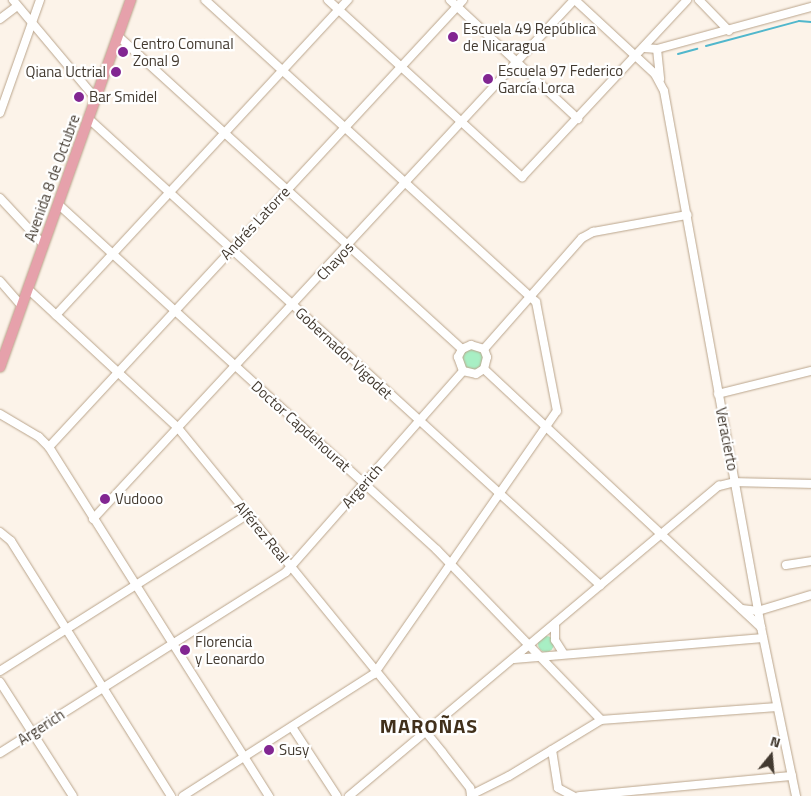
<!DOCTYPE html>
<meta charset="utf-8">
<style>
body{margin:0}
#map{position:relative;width:811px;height:796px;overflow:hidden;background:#fcf3e9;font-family:"Titillium Web",sans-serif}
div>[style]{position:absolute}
.green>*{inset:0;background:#a8efc4}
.round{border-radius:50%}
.stream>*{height:2px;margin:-1px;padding:0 1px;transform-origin:1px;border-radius:1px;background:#51b7cc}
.roads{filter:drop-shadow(0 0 1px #baa58c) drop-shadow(0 0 1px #baa58c)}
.minor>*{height:8px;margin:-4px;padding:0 4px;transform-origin:4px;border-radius:4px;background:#fff}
.major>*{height:10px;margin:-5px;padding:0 5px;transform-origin:5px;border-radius:5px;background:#e6a1ab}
.dots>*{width:14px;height:14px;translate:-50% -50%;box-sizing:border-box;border:2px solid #fff;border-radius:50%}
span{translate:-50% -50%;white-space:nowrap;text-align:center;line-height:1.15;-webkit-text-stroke:4.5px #fff;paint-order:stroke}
.poi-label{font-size:15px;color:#433a30}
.left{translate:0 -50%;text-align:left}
.right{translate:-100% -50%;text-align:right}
.street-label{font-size:15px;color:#433a30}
.district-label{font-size:20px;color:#41301b;font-weight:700;letter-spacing:1px}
.north{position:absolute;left:746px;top:731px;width:50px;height:50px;-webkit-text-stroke:4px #fff;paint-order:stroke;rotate:17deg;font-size:14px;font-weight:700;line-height:20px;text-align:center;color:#433a30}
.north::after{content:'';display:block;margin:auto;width:18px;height:22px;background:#433a30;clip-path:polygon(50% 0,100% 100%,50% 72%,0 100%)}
</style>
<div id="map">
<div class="green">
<div class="round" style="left:462px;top:348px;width:22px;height:22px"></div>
<div class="round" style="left:538px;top:636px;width:16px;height:16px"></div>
</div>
<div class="stream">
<div style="left:706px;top:46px;width:96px;rotate:-15deg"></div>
<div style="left:799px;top:21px;width:12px;rotate:5deg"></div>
<div style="left:678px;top:54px;width:20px;rotate:-15deg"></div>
</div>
<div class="roads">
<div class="minor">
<div style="left:13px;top:0;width:129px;rotate:50deg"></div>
<div style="left:328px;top:0;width:263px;rotate:42.4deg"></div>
<div style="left:522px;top:177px;width:242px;rotate:-47deg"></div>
<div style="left:450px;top:0;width:175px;rotate:42.9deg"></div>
<div style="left:575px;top:0;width:109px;rotate:42.8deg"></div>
<div style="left:655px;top:74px;width:19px;rotate:62deg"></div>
<div style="left:664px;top:91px;width:545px;rotate:79.74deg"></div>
<div style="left:761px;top:627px;width:173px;rotate:78.3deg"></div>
<div style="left:699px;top:0;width:43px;rotate:45.9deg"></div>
<div style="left:0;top:19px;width:21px;rotate:-37deg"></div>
<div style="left:118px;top:36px;width:465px;rotate:42.3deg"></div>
<div style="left:645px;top:48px;width:12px;rotate:5deg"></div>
<div style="left:657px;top:49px;width:160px;rotate:-15.3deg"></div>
<div style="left:657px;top:49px;width:30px;rotate:84deg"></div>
<div style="left:0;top:113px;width:120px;rotate:-70.5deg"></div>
<div style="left:89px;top:119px;width:692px;rotate:42.36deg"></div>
<div style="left:0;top:198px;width:64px;rotate:46.9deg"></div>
<div style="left:58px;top:204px;width:513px;rotate:42.39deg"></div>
<div style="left:437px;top:550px;width:236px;rotate:46deg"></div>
<div style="left:0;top:281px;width:33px;rotate:49deg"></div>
<div style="left:28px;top:289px;width:205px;rotate:42.8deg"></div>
<div style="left:178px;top:428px;width:418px;rotate:50.8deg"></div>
<div style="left:442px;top:752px;width:46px;rotate:52.1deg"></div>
<div style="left:470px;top:788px;width:7px;rotate:82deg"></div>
<div style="left:56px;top:315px;width:430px;rotate:-47.2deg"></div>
<div style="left:484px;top:349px;width:148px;rotate:-48.6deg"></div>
<div style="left:582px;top:238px;width:13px;rotate:-29deg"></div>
<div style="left:593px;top:232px;width:96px;rotate:-10.3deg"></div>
<div style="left:484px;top:369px;width:379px;rotate:43deg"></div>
<div style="left:463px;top:371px;width:15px;rotate:-110deg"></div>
<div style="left:458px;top:357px;width:9px;rotate:-63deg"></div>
<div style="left:462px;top:349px;width:10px;rotate:-24deg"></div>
<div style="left:471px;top:345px;width:14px;rotate:17deg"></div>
<div style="left:463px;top:371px;width:13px;rotate:13deg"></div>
<div style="left:476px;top:374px;width:9px;rotate:-32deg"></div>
<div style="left:484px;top:369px;width:12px;rotate:-76deg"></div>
<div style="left:487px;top:357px;width:9px;rotate:-111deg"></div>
<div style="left:718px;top:394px;width:96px;rotate:-13.9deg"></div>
<div style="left:0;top:414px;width:45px;rotate:30.5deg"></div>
<div style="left:39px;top:437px;width:14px;rotate:45deg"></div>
<div style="left:49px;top:447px;width:413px;rotate:57.8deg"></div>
<div style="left:49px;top:447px;width:609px;rotate:-47.19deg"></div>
<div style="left:93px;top:519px;width:708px;rotate:-47.18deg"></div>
<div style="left:0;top:532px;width:14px;rotate:39deg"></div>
<div style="left:11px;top:541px;width:301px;rotate:57.9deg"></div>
<div style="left:786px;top:565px;width:25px;rotate:-9deg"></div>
<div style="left:742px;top:609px;width:16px;rotate:7deg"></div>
<div style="left:758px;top:611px;width:55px;rotate:-16.8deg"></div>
<div style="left:555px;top:624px;width:16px;rotate:90deg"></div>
<div style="left:555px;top:640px;width:15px;rotate:58deg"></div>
<div style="left:514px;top:659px;width:250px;rotate:-4.8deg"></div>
<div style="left:0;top:671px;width:292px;rotate:-32.3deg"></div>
<div style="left:0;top:682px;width:135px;rotate:57.4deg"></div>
<div style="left:292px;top:727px;width:82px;rotate:56.9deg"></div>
<div style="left:552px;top:750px;width:38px;rotate:81deg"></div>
<div style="left:558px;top:788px;width:17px;rotate:28deg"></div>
<div style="left:0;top:753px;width:338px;rotate:-32.3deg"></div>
<div style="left:286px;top:572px;width:268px;rotate:-48.6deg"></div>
<div style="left:471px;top:795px;width:42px;rotate:-26.6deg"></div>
<div style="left:509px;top:776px;width:108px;rotate:-31.3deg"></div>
<div style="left:601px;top:720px;width:176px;rotate:-4.2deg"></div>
<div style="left:183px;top:796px;width:227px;rotate:-32.6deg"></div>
<div style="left:374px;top:674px;width:320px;rotate:-55.2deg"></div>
<div style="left:557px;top:411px;width:111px;rotate:-100.9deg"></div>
<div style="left:536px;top:302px;width:448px;rotate:-137.6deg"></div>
<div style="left:349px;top:796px;width:483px;rotate:-40deg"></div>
<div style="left:719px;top:486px;width:16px;rotate:-14deg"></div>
<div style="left:735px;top:482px;width:76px;rotate:1.5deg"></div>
<div style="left:579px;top:796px;width:214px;rotate:-5.4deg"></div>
</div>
<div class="major">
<div style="left:0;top:367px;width:390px;rotate:-70.4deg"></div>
</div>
</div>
<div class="dots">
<div style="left:453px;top:37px;background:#822692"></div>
<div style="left:123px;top:52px;background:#822692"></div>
<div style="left:116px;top:72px;background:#822692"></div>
<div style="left:488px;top:79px;background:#822692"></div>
<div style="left:79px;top:97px;background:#822692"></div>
<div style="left:105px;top:499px;background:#822692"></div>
<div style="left:185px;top:650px;background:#822692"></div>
<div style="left:269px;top:750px;background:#822692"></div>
</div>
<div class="poi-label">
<span class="left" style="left:463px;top:37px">Escuela 49 República<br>de Nicaragua</span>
<span class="left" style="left:133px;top:52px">Centro Comunal<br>Zonal 9</span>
<span class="left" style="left:498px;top:79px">Escuela 97 Federico<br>García Lorca</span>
<span class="right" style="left:106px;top:72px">Qiana Uctrial</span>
<span class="left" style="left:89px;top:97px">Bar Smidel</span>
<span class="left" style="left:115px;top:499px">Vudooo</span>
<span class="left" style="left:195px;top:650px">Florencia<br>y Leonardo</span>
<span class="left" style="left:279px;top:750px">Susy</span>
</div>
<div class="street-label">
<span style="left:52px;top:178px;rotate:-70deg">Avenida 8 de Octubre</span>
<span style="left:255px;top:223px;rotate:-47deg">Andrés Latorre</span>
<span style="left:335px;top:261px;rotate:-47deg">Chayos</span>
<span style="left:344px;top:353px;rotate:43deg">Gobernador Vigodet</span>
<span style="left:301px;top:426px;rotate:42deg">Doctor Capdehourat</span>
<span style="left:727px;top:439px;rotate:79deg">Veracierto</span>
<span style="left:362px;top:486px;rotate:-49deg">Argerich</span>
<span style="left:262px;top:532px;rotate:50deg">Alférez Real</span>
<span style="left:41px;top:727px;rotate:-33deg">Argerich</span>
</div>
<div class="district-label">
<span style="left:429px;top:725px">MAROÑAS</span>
</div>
<div class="north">N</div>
</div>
